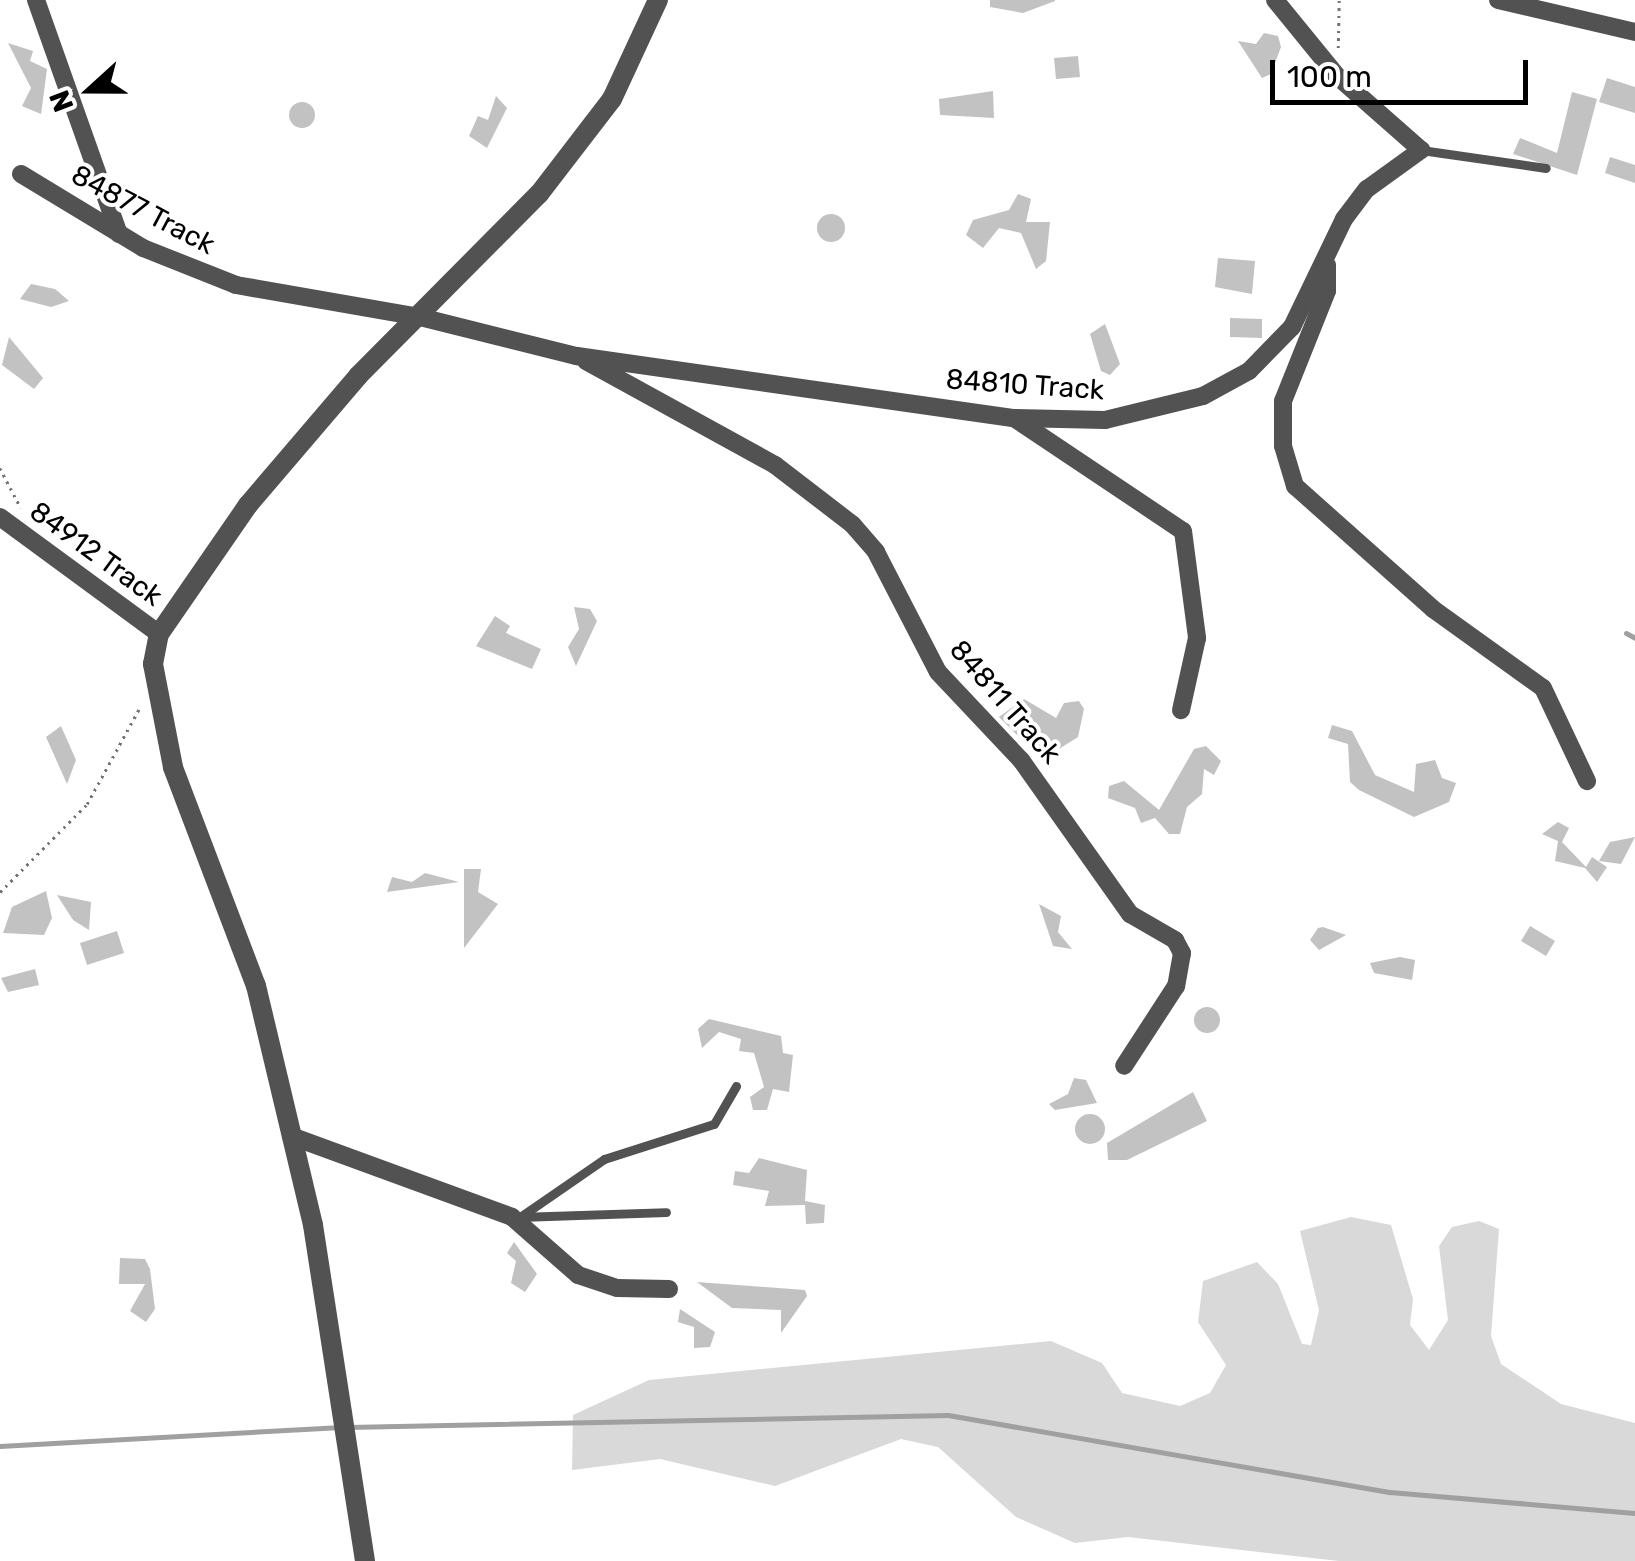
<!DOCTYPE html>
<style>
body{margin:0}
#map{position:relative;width:1635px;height:1561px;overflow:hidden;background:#fff;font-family:Rubik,sans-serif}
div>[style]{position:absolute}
.green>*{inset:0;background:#d9d9d9}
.stream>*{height:5px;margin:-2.5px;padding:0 2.5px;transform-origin:2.5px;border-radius:2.5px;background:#a0a0a0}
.building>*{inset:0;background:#c2c2c2}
.round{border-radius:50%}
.path>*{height:2.5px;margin-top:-1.25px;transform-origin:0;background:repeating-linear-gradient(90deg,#747474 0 2.5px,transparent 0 7.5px)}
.service>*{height:9px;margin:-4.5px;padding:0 4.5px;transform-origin:4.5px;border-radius:4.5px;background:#525252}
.minor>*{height:18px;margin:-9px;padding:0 9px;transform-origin:9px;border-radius:9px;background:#525252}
.tertiary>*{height:20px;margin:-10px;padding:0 10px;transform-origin:10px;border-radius:10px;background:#525252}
span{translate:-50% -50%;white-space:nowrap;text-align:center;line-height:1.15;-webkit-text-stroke:8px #fff;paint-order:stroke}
.street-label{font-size:28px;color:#000}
.north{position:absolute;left:40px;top:40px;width:100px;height:100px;-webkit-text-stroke:8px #fff;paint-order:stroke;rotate:249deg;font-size:28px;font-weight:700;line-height:40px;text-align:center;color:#000}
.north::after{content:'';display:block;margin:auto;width:35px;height:45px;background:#000;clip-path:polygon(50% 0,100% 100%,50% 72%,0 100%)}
.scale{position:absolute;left:1270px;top:60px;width:258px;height:45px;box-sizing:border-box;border:5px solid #000;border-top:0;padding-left:12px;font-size:30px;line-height:35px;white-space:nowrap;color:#000;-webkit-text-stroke:8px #fff;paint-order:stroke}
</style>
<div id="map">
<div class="green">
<div style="clip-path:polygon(1351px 1217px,1391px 1225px,1413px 1299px,1410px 1325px,1429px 1350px,1448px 1320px,1439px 1246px,1452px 1227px,1479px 1221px,1499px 1229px,1491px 1336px,1501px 1364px,1561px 1404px,1635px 1423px,1635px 1561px,1339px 1561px,1128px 1537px,1075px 1543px,1016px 1517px,938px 1447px,901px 1439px,775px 1486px,660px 1459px,572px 1470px,573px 1415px,649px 1380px,1051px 1341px,1102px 1363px,1122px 1393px,1180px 1406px,1210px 1393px,1226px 1365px,1198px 1322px,1203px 1281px,1257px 1262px,1278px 1284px,1302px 1344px,1311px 1345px,1319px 1310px,1300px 1231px)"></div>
</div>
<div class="stream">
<div style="left:1626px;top:633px;width:10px;rotate:29deg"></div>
<div style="left:347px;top:1427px;width:601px;rotate:-1.14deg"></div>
<div style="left:948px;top:1415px;width:449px;rotate:9.9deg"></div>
<div style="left:1390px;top:1492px;width:246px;rotate:4.9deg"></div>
<div style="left:0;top:1446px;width:337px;rotate:-3.2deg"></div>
</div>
<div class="building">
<div style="clip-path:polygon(990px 0,1055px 0,1055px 1px,1023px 13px,990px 7px)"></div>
<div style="clip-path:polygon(1264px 33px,1278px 36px,1281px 47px,1271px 74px,1262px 78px,1238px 41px,1256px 44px)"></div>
<div style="clip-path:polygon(8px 43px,33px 51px,30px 61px,47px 69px,41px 114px,22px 106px,31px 88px)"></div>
<div style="clip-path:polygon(1078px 56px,1080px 77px,1056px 79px,1054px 58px)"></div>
<div style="clip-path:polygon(1607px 78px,1635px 87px,1635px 113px,1599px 102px)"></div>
<div style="clip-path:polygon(993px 91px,994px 118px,940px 115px,939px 99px)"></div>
<div style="clip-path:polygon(1572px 92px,1597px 99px,1577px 175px,1513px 154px,1520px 138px,1557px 153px)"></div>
<div style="clip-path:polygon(496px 96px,507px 108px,487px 148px,469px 136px,478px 116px,488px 120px)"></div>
<div class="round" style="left:289px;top:102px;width:26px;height:26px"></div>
<div style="clip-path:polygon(1610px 157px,1635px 165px,1635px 183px,1605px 173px)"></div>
<div style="clip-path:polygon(1018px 194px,1031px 199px,1026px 222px,1050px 222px,1046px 261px,1036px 269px,1021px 233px,999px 228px,983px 248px,966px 235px,973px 220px,1009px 210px)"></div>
<div class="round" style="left:817px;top:214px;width:28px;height:28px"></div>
<div style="clip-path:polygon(1218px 258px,1255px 261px,1252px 294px,1215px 287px)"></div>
<div style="clip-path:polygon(31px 284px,55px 289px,69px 301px,51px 307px,20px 299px)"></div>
<div style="clip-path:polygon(1230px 318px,1262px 319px,1262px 338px,1230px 337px)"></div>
<div style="clip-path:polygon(1105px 324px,1120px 364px,1110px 375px,1101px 371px,1090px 334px)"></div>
<div style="clip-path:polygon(9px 337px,43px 378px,34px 389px,2px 365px)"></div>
<div style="clip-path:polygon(574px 607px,590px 609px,597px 621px,576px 666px,568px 647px,579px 629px)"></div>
<div style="clip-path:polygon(495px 616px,510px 626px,506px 633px,541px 649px,532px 669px,476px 646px)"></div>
<div style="clip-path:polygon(1024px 699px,1056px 718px,1064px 703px,1079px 701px,1084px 709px,1078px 737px,1051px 754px,1019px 737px,999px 717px)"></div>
<div style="clip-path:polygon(1332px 725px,1352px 731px,1375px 775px,1414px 792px,1416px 764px,1435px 760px,1442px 778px,1456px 783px,1449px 802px,1414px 817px,1359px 790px,1350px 782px,1348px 744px,1328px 738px)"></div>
<div style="clip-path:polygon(61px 726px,76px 760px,67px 784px,46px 737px)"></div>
<div style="clip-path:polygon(1206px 746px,1221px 761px,1214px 775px,1204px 769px,1202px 794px,1187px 807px,1180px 834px,1169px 834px,1155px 818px,1141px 823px,1135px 808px,1108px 798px,1109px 786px,1124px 781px,1159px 810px,1194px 749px)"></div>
<div style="clip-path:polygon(1558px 822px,1569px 828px,1562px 842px,1586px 867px,1592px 857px,1607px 867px,1597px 882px,1585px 868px,1555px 861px,1558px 841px,1542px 834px)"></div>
<div style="clip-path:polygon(1635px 837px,1621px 864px,1599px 861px,1610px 842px)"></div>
<div style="clip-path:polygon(464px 869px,481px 869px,478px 892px,498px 904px,464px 948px)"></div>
<div style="clip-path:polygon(425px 873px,459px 882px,387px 892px,392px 877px,412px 882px)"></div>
<div style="clip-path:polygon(46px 891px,52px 918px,44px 935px,3px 933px,12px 907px)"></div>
<div style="clip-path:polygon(57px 895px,91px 902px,89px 930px,73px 920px)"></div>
<div style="clip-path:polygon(1039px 904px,1061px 916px,1058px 932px,1072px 949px,1053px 946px)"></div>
<div style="clip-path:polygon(1530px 926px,1555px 941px,1546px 956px,1521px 941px)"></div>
<div style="clip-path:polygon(1318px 928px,1323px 927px,1346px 935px,1319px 950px,1310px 940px)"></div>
<div style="clip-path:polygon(117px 931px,124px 953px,87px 965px,80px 943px)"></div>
<div style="clip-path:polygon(1400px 957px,1415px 960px,1412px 980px,1374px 973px,1370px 963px)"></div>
<div style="clip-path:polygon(35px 969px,39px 985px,8px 992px,1px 978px)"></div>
<div class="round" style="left:1194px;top:1007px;width:26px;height:26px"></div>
<div style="clip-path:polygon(709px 1019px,781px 1036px,783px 1053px,793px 1055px,789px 1092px,773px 1089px,767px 1110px,753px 1110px,750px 1097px,764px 1087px,754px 1053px,739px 1051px,741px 1039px,719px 1032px,702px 1048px,698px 1029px)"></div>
<div style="clip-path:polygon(1074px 1078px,1086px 1080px,1097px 1103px,1055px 1110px,1049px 1104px,1068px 1094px)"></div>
<div style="clip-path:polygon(1193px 1092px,1207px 1121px,1127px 1160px,1108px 1160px,1107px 1143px)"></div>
<div class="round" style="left:1075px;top:1114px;width:30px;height:30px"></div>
<div style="clip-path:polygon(759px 1158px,807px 1170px,805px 1201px,825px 1205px,824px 1223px,806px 1224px,805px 1205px,765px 1206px,769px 1191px,733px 1185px,735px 1171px,749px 1173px)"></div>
<div style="clip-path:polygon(514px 1242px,537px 1274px,525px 1292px,511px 1283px,516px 1261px,507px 1253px)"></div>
<div style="clip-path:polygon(120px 1258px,145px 1259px,150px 1269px,155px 1309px,146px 1322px,130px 1311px,145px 1284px,119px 1284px)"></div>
<div style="clip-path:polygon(697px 1282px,805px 1290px,807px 1296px,781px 1333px,781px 1310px,732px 1308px)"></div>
<div style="clip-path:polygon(680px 1309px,715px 1332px,710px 1347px,694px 1348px,694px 1327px,678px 1322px)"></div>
</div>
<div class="path">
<div style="left:1338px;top:48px;width:48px;rotate:-88.8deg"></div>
<div style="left:0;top:468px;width:45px;rotate:62.3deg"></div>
<div style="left:0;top:892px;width:124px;rotate:-45.3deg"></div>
<div style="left:87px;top:804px;width:111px;rotate:-61.3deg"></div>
</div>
<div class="service">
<div style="left:1421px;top:150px;width:126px;rotate:8.2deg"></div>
<div style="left:519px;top:1217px;width:147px;rotate:-1.9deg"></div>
<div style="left:520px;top:1217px;width:102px;rotate:-34.6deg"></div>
<div style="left:604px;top:1159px;width:115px;rotate:-17.7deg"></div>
<div style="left:714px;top:1124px;width:44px;rotate:-59.9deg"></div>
</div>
<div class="minor">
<div style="left:36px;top:0;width:248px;rotate:70.5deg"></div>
<div style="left:1498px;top:0;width:141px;rotate:13.1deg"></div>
<div style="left:21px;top:174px;width:143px;rotate:31.2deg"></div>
<div style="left:143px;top:248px;width:100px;rotate:21.7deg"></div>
<div style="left:236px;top:285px;width:187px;rotate:9.9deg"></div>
<div style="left:420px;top:317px;width:162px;rotate:14deg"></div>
<div style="left:577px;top:356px;width:440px;rotate:8.1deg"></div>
<div style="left:1013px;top:418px;width:92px;rotate:1.2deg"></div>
<div style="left:1105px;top:420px;width:101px;rotate:-13.8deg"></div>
<div style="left:1203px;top:396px;width:52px;rotate:-28.5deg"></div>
<div style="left:1249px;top:371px;width:62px;rotate:-45.7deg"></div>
<div style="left:1292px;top:327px;width:120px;rotate:-64.3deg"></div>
<div style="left:1344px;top:219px;width:38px;rotate:-53deg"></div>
<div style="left:1367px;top:189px;width:67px;rotate:-35.8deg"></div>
<div style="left:1421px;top:150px;width:112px;rotate:-138.6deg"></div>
<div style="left:1337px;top:76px;width:98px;rotate:-129.2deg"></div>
<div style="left:1327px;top:265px;width:26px;rotate:90deg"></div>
<div style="left:1327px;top:291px;width:118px;rotate:111.8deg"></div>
<div style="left:1283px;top:401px;width:45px;rotate:90deg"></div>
<div style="left:1283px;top:446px;width:42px;rotate:73.3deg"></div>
<div style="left:1295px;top:486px;width:185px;rotate:41.7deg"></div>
<div style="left:1433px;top:609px;width:135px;rotate:35.7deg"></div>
<div style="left:1543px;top:688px;width:103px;rotate:64.7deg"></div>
<div style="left:586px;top:361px;width:216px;rotate:28.8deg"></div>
<div style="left:775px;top:465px;width:97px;rotate:37.5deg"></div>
<div style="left:852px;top:524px;width:37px;rotate:49deg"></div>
<div style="left:876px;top:552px;width:135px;rotate:62.7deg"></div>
<div style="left:938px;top:672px;width:121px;rotate:46.7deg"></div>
<div style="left:1021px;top:760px;width:189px;rotate:54.7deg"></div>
<div style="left:1130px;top:914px;width:52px;rotate:30deg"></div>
<div style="left:1175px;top:940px;width:15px;rotate:62deg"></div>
<div style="left:1182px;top:953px;width:34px;rotate:100deg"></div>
<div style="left:1176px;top:986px;width:95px;rotate:123deg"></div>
<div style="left:1014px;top:418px;width:203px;rotate:33.8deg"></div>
<div style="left:1183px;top:531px;width:108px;rotate:82.5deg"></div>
<div style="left:1197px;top:638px;width:74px;rotate:102.5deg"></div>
<div style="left:0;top:517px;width:197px;rotate:36.3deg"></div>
<div style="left:291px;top:1136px;width:235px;rotate:20.1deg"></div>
<div style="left:512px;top:1217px;width:88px;rotate:41.3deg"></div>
<div style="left:578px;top:1275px;width:41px;rotate:18.4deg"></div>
<div style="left:617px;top:1288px;width:52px;rotate:1.1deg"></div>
</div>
<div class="tertiary">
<div style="left:365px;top:1561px;width:340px;rotate:-98.8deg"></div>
<div style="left:313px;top:1225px;width:246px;rotate:-103.4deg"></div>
<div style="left:256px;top:986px;width:234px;rotate:-110.8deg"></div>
<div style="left:173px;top:767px;width:105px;rotate:-101deg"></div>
<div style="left:153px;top:664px;width:31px;rotate:-79deg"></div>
<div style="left:159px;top:634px;width:157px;rotate:-55.4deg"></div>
<div style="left:248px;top:505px;width:170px;rotate:-49.5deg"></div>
<div style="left:358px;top:376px;width:257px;rotate:-45.2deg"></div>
<div style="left:539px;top:194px;width:120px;rotate:-52.5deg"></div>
<div style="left:612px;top:99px;width:109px;rotate:-65.1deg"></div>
</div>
<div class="street-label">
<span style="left:143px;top:210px;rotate:28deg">84877 Track</span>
<span style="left:1025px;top:385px;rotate:4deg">84810 Track</span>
<span style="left:96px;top:554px;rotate:36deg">84912 Track</span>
<span style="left:1005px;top:702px;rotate:49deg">84811 Track</span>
</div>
<div class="north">N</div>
<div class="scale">100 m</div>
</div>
